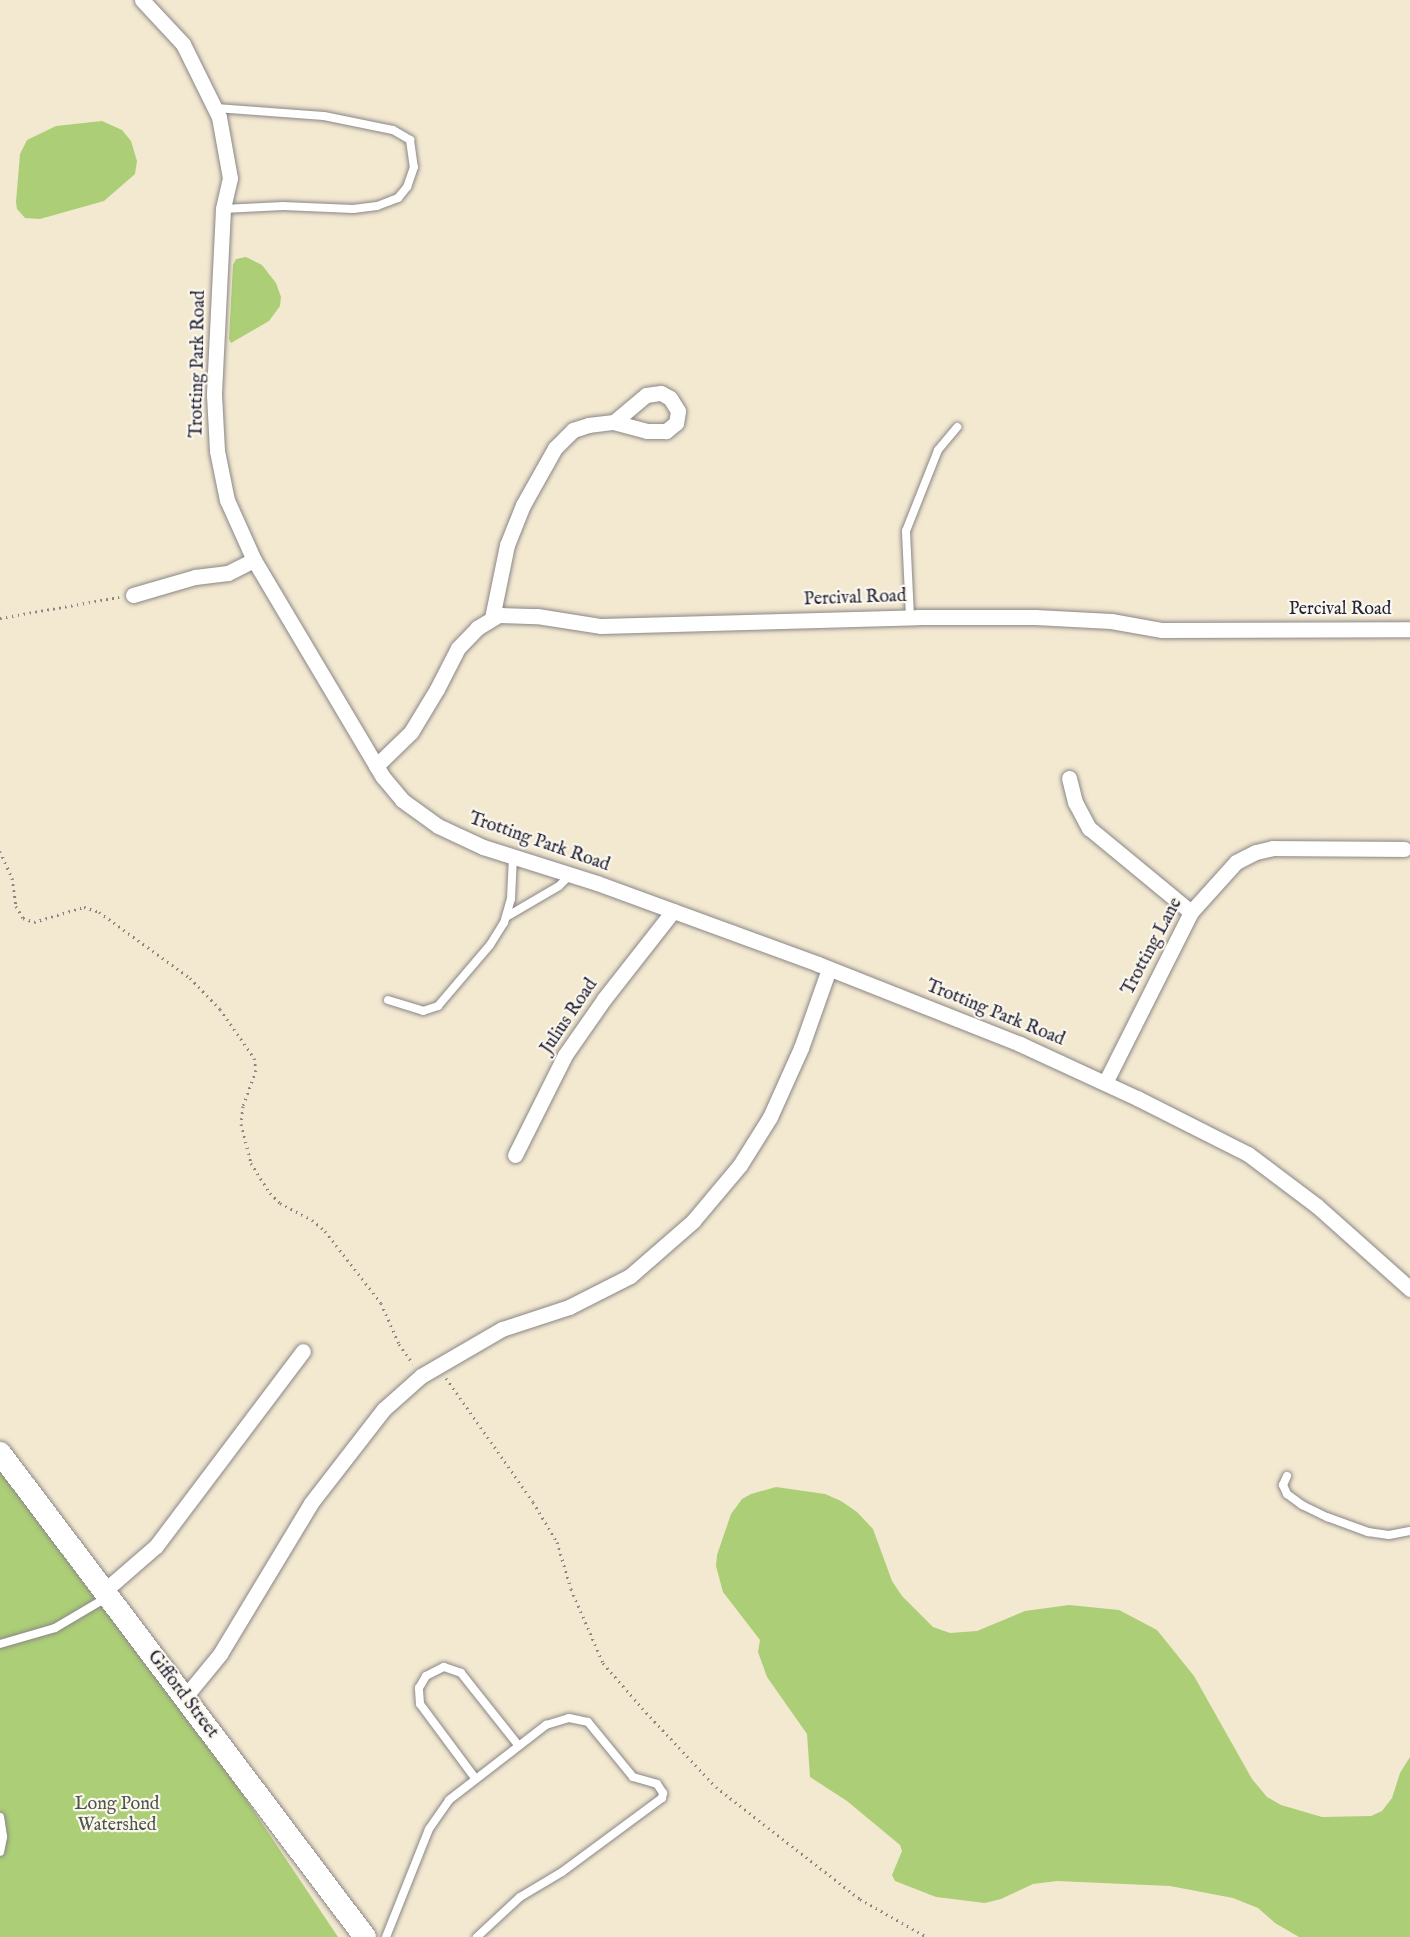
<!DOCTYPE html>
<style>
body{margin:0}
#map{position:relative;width:1410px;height:1937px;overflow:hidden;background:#f3e9d1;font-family:"IM FELL English",serif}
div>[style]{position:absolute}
.green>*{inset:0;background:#acce76}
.path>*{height:3px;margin-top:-1.5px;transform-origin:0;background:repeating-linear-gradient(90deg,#8a8686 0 1.5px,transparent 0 6px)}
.roads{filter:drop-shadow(0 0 2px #8a8686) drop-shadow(0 0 2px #8a8686)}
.service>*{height:8px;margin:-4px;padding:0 4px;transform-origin:4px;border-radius:4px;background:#fff}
.minor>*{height:15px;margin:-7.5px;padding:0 7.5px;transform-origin:7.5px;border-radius:7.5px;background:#fff}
.secondary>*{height:22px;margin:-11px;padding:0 11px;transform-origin:11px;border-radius:11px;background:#fff}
span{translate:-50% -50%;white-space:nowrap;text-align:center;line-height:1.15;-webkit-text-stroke:4.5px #fbf7ec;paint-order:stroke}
.street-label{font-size:18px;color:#22223b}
.park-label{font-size:18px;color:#4b564d}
</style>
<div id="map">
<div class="green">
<div style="clip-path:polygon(102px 121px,122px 130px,131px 141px,137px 161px,135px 174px,104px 201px,40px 219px,25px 218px,17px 209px,16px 202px,20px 154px,27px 140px,56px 126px)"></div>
<div style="clip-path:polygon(246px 257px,262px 265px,276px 283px,281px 297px,280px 306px,269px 321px,231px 343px,229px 339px,233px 265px,236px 259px)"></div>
<div style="clip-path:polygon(0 1467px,201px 1732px,338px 1937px,0 1937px)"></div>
<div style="clip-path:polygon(776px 1487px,825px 1494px,841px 1501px,857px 1512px,873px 1529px,892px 1581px,902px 1596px,933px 1627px,950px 1633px,977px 1631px,1025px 1611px,1069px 1605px,1119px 1610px,1157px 1630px,1194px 1676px,1252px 1779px,1267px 1797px,1281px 1805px,1322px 1817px,1371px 1816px,1382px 1811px,1392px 1798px,1400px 1773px,1410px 1757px,1410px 1937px,1299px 1937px,1275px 1923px,1258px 1908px,1233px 1898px,1170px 1886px,1057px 1881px,1033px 1884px,1001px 1899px,985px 1903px,936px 1897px,895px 1881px,892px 1875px,902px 1851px,900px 1845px,847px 1801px,810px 1777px,807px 1734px,767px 1677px,758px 1652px,760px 1640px,723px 1592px,716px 1566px,717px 1555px,731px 1514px,742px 1499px,751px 1494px)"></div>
</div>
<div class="path">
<div style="left:0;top:618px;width:121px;rotate:-10deg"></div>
<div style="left:0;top:851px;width:30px;rotate:66deg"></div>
<div style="left:12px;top:878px;width:28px;rotate:82deg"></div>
<div style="left:16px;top:906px;width:14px;rotate:60deg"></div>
<div style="left:23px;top:918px;width:12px;rotate:20deg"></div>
<div style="left:34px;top:922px;width:52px;rotate:-16.7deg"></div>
<div style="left:84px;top:907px;width:16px;rotate:18deg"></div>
<div style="left:99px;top:912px;width:112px;rotate:36deg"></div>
<div style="left:190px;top:978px;width:43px;rotate:45.9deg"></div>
<div style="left:220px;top:1009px;width:60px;rotate:55.2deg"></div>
<div style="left:254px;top:1058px;width:12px;rotate:81deg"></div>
<div style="left:256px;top:1070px;width:38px;rotate:110deg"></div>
<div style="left:243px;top:1106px;width:18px;rotate:96deg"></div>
<div style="left:241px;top:1124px;width:40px;rotate:75.6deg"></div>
<div style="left:251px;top:1163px;width:36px;rotate:58deg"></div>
<div style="left:270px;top:1193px;width:14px;rotate:45deg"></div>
<div style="left:280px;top:1203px;width:36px;rotate:28deg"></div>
<div style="left:312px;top:1220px;width:17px;rotate:40deg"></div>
<div style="left:325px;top:1231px;width:91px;rotate:52.1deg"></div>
<div style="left:381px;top:1303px;width:45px;rotate:66.3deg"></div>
<div style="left:399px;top:1344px;width:24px;rotate:55deg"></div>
<div style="left:446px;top:1378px;width:151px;rotate:54.9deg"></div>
<div style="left:533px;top:1502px;width:47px;rotate:59deg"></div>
<div style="left:557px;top:1542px;width:49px;rotate:73.4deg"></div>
<div style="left:571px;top:1589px;width:81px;rotate:66.6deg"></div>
<div style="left:603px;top:1663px;width:60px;rotate:49.1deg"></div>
<div style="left:642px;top:1708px;width:108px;rotate:46.9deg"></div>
<div style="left:716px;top:1787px;width:182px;rotate:37.9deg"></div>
<div style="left:860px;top:1899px;width:77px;rotate:29.6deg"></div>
</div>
<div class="roads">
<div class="service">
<div style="left:216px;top:108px;width:108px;rotate:4.2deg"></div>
<div style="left:324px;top:116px;width:70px;rotate:11.5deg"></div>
<div style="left:393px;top:130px;width:20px;rotate:30deg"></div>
<div style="left:410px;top:140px;width:27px;rotate:82deg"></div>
<div style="left:414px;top:167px;width:21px;rotate:109deg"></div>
<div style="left:407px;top:187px;width:14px;rotate:129deg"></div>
<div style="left:398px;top:198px;width:22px;rotate:159deg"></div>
<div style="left:377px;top:206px;width:24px;rotate:173deg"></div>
<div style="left:353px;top:209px;width:70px;rotate:-177.5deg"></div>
<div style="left:283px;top:206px;width:60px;rotate:177.1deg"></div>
<div style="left:910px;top:617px;width:86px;rotate:-92.7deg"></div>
<div style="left:906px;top:531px;width:87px;rotate:-68.4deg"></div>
<div style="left:938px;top:450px;width:30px;rotate:-50deg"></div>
<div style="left:506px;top:917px;width:61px;rotate:-30.3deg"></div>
<div style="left:559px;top:886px;width:16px;rotate:-45deg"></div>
<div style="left:388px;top:1000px;width:37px;rotate:17deg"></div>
<div style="left:423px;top:1011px;width:16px;rotate:-18deg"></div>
<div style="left:438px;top:1006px;width:80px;rotate:-49.6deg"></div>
<div style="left:490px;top:945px;width:26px;rotate:-58deg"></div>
<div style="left:504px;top:923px;width:25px;rotate:-74deg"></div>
<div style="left:511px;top:899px;width:42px;rotate:-87.3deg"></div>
<div style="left:1287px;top:1476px;width:10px;rotate:114deg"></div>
<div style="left:1283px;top:1485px;width:10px;rotate:66deg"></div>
<div style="left:1287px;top:1494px;width:19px;rotate:36deg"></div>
<div style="left:1302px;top:1505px;width:28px;rotate:26deg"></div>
<div style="left:1327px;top:1517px;width:44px;rotate:20.1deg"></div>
<div style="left:1368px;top:1532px;width:21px;rotate:8deg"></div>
<div style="left:1389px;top:1535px;width:21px;rotate:-11deg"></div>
<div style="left:0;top:1644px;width:57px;rotate:-16.2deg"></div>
<div style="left:55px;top:1628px;width:59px;rotate:-30.5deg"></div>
<div style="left:475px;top:1778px;width:92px;rotate:-126.6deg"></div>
<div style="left:420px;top:1704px;width:16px;rotate:-94deg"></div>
<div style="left:419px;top:1688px;width:14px;rotate:-60deg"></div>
<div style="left:426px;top:1676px;width:20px;rotate:-27deg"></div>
<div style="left:444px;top:1667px;width:18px;rotate:19deg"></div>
<div style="left:461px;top:1673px;width:92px;rotate:51.6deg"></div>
<div style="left:0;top:1817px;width:20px;rotate:81deg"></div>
<div style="left:3px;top:1837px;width:15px;rotate:101deg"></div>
<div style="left:386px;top:1937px;width:116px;rotate:-68.3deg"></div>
<div style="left:429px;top:1829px;width:35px;rotate:-55deg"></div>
<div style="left:449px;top:1800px;width:123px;rotate:-37.7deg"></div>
<div style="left:546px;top:1725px;width:24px;rotate:-17deg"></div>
<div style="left:569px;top:1718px;width:19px;rotate:12deg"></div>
<div style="left:588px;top:1722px;width:71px;rotate:50.7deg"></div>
<div style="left:633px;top:1777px;width:25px;rotate:16deg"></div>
<div style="left:657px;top:1784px;width:11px;rotate:56deg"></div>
<div style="left:663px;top:1793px;width:5px;rotate:101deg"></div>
<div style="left:662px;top:1798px;width:124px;rotate:143.5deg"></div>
<div style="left:562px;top:1872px;width:49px;rotate:149.2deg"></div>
<div style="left:520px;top:1897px;width:59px;rotate:137.1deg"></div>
</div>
<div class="minor">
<div style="left:142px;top:0;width:60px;rotate:47deg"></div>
<div style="left:183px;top:44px;width:81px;rotate:63.7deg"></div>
<div style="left:219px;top:117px;width:62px;rotate:79.8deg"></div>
<div style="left:230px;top:178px;width:32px;rotate:103deg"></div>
<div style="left:223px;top:209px;width:186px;rotate:92.8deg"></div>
<div style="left:214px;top:395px;width:56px;rotate:86.9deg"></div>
<div style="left:217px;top:451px;width:50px;rotate:78.5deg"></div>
<div style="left:227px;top:500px;width:66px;rotate:65.8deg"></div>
<div style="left:254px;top:560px;width:252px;rotate:59.3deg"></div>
<div style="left:383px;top:777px;width:30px;rotate:50deg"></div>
<div style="left:402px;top:800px;width:44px;rotate:35.8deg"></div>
<div style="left:438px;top:826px;width:50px;rotate:25deg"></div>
<div style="left:483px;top:847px;width:120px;rotate:17.5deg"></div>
<div style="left:597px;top:883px;width:235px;rotate:20.1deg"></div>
<div style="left:818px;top:964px;width:217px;rotate:21.6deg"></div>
<div style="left:1020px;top:1044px;width:129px;rotate:24.8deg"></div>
<div style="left:1137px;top:1098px;width:124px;rotate:26.8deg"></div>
<div style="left:1248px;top:1154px;width:86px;rotate:37deg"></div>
<div style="left:1317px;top:1206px;width:125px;rotate:41.7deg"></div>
<div style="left:133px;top:595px;width:65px;rotate:-16.2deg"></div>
<div style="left:195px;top:577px;width:33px;rotate:-7deg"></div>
<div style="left:228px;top:573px;width:29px;rotate:-27deg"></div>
<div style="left:492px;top:618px;width:75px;rotate:-78.4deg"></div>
<div style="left:507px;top:545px;width:43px;rotate:-68.2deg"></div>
<div style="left:523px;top:505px;width:65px;rotate:-60.7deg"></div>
<div style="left:555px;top:448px;width:25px;rotate:-45deg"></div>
<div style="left:573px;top:430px;width:16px;rotate:-18deg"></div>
<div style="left:588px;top:425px;width:26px;rotate:-7deg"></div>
<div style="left:614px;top:422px;width:42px;rotate:-40.2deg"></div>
<div style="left:646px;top:395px;width:15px;rotate:-8deg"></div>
<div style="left:661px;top:393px;width:10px;rotate:29deg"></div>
<div style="left:670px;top:398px;width:15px;rotate:58deg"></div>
<div style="left:678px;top:411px;width:12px;rotate:99deg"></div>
<div style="left:676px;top:423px;width:13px;rotate:141deg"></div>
<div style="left:666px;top:431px;width:19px;rotate:180deg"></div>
<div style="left:647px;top:431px;width:34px;rotate:-165deg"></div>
<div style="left:376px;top:766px;width:49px;rotate:-44.2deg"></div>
<div style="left:411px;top:732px;width:50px;rotate:-58.8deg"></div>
<div style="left:437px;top:689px;width:46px;rotate:-62.9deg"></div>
<div style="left:458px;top:648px;width:28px;rotate:-46deg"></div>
<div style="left:477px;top:628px;width:26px;rotate:-31deg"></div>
<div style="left:499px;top:615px;width:38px;rotate:2deg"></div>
<div style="left:537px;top:616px;width:65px;rotate:8.9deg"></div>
<div style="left:601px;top:626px;width:317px;rotate:-1.6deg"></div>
<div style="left:918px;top:617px;width:117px"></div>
<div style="left:1035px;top:617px;width:76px;rotate:3deg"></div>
<div style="left:1111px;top:621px;width:52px;rotate:10deg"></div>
<div style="left:1162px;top:630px;width:248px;rotate:-0.2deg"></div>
<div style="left:1069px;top:778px;width:25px;rotate:76deg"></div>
<div style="left:1075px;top:802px;width:30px;rotate:62deg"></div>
<div style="left:1089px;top:828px;width:132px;rotate:39.5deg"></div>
<div style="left:1105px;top:1083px;width:191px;rotate:-63.3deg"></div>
<div style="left:1191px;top:912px;width:67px;rotate:-48deg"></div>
<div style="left:1236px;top:862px;width:22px;rotate:-27deg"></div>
<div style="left:1256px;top:852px;width:17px;rotate:-13deg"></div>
<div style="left:1273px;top:848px;width:131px;rotate:0.4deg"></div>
<div style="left:515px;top:1155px;width:112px;rotate:-63.4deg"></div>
<div style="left:565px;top:1055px;width:68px;rotate:-55.1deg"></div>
<div style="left:604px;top:999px;width:112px;rotate:-51.9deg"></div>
<div style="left:103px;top:1592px;width:70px;rotate:-41deg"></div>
<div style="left:156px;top:1546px;width:244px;rotate:-53deg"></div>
<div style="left:184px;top:1698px;width:57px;rotate:-50.7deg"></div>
<div style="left:220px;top:1654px;width:176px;rotate:-58.9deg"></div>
<div style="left:311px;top:1503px;width:119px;rotate:-52.2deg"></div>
<div style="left:384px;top:1409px;width:50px;rotate:-41.7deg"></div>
<div style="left:421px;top:1376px;width:94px;rotate:-30.1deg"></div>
<div style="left:502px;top:1329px;width:71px;rotate:-18.2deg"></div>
<div style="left:569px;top:1307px;width:68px;rotate:-26.9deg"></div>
<div style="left:630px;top:1276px;width:84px;rotate:-41.1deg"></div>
<div style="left:693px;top:1221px;width:73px;rotate:-50deg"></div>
<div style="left:740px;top:1165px;width:57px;rotate:-58deg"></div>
<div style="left:770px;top:1117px;width:76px;rotate:-65.8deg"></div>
<div style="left:801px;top:1048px;width:84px;rotate:-70.5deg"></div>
</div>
<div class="secondary">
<div style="left:0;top:1453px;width:606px;rotate:52.98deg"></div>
</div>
</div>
<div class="street-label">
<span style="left:199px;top:364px;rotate:-89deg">Trotting Park Road</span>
<span style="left:855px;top:599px;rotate:-2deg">Percival Road</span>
<span style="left:1340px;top:610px">Percival Road</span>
<span style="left:539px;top:843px;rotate:19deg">Trotting Park Road</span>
<span style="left:1153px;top:947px;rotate:-62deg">Trotting Lane</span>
<span style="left:995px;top:1014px;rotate:22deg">Trotting Park Road</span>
<span style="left:570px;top:1017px;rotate:-56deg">Julius Road</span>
<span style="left:182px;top:1695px;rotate:53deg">Gifford Street</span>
</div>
<div class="park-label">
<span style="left:117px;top:1816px">Long Pond<br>Watershed</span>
</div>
</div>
